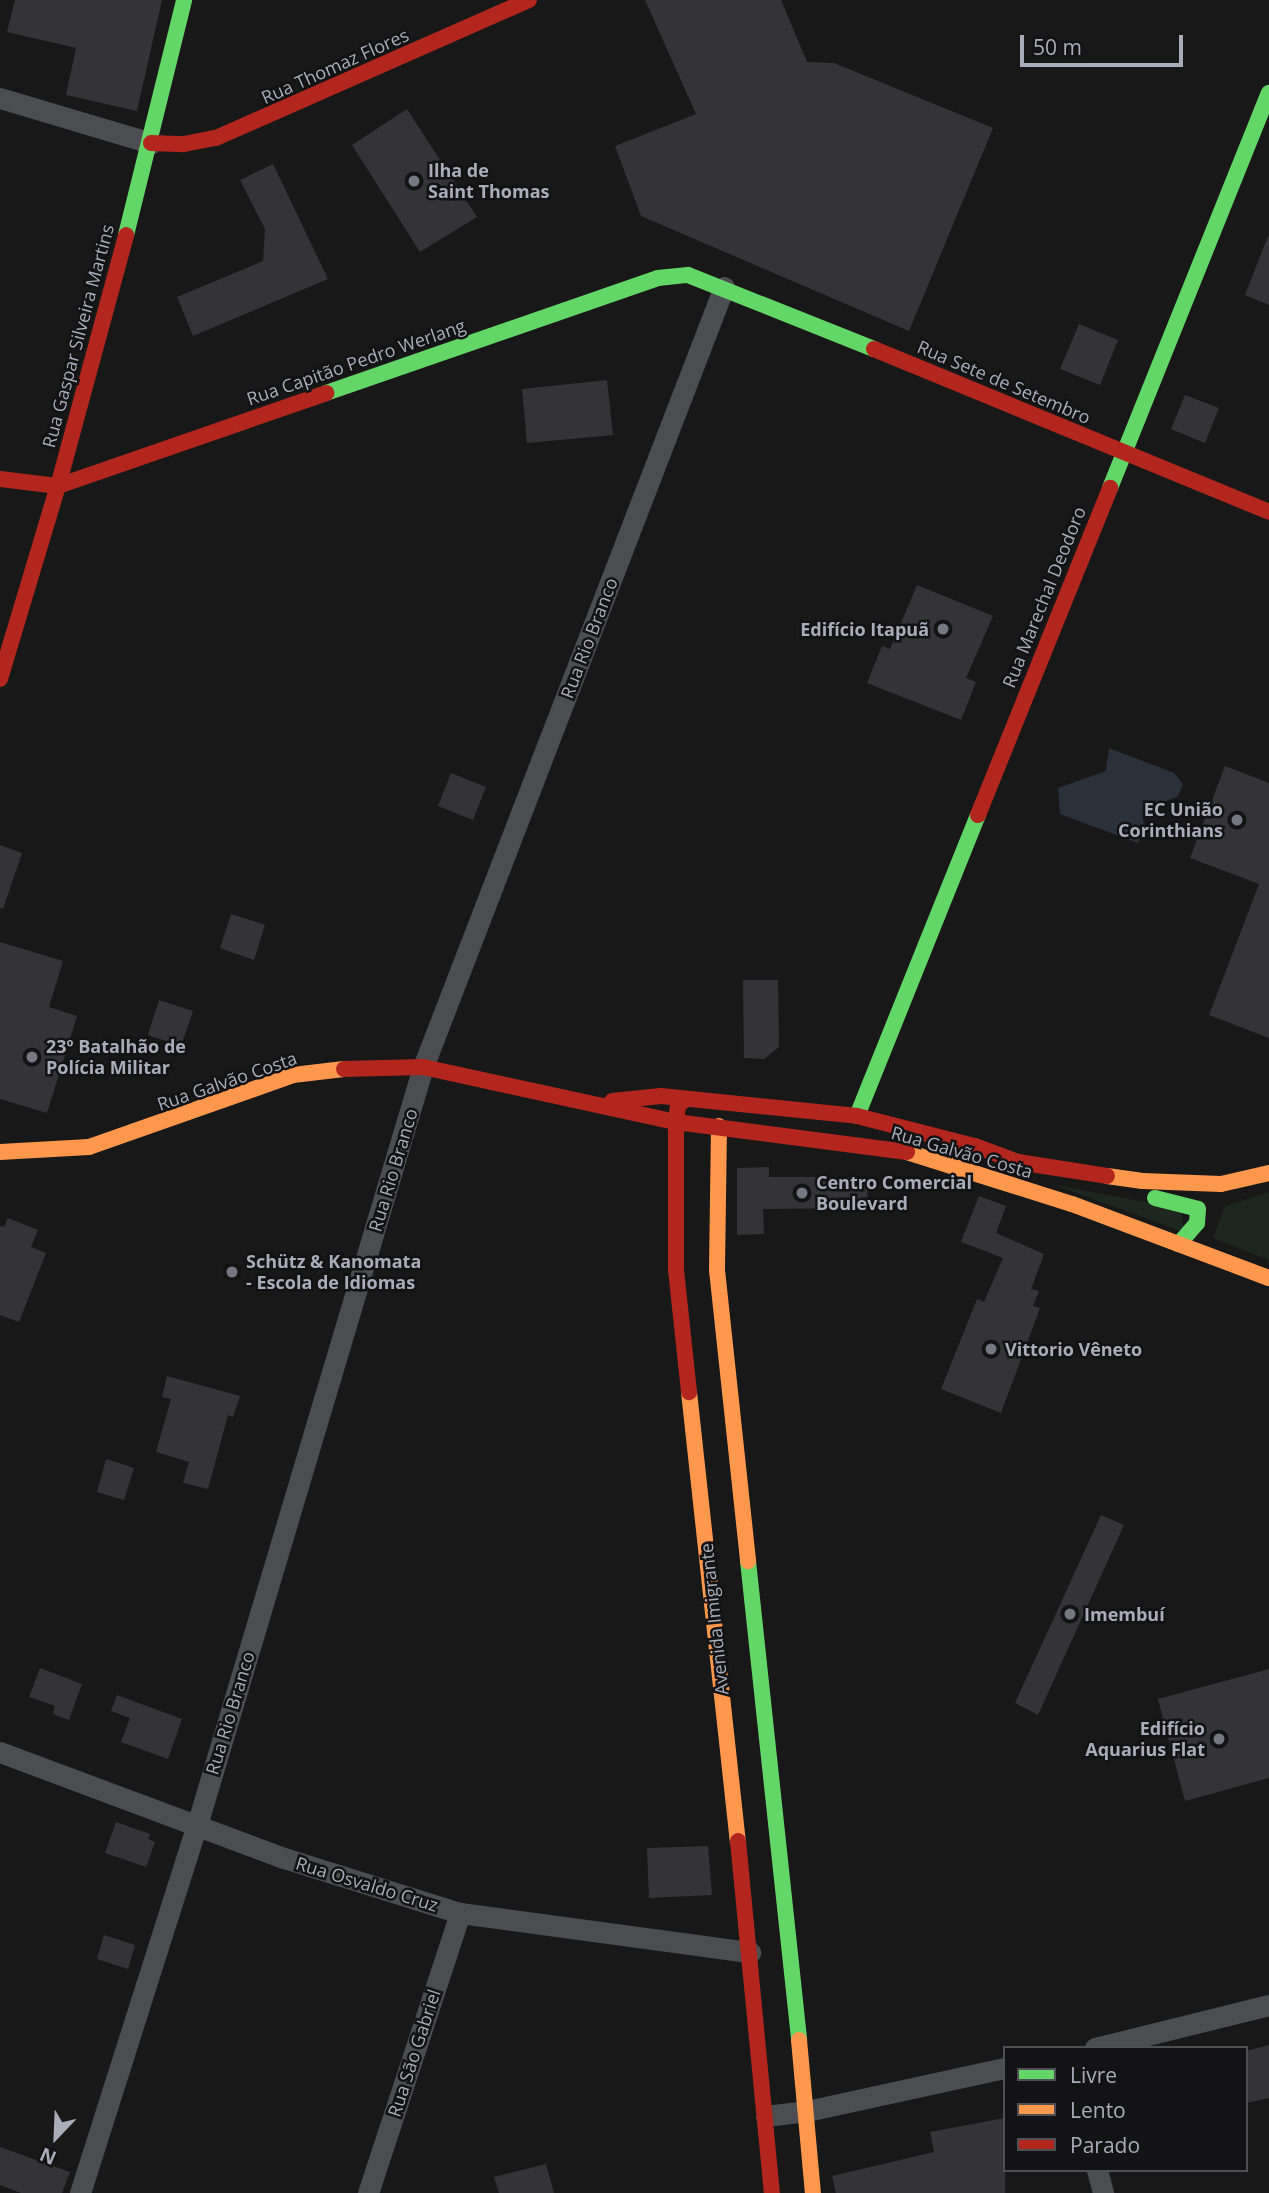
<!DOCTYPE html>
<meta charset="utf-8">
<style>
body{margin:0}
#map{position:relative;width:1269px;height:2193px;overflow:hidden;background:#181818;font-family:"Open Sans",sans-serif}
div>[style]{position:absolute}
.green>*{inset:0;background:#1e2620}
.water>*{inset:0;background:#2b313b}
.building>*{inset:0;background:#343436}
.street>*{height:21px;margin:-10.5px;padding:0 10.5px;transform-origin:10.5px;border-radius:10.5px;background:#4c4d51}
.fast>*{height:16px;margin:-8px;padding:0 8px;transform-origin:8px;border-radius:8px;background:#63d668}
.slow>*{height:16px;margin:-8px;padding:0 8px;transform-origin:8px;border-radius:8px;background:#ff974d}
.jam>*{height:16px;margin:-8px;padding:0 8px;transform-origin:8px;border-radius:8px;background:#b3261e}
.dots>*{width:19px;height:19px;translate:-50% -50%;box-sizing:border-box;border:4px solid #131214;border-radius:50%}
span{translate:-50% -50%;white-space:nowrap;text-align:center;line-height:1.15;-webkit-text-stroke:5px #131214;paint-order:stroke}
.street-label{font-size:18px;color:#a9acb9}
.poi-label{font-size:18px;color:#a9acb9;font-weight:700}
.left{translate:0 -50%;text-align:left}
.right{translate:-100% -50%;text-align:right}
.legend{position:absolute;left:1003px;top:2046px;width:245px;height:126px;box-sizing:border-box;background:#131214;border:2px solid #4f5056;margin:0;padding:9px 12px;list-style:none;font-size:21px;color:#a9acb9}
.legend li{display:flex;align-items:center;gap:14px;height:35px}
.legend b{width:35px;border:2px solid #4f5056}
.north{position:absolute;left:21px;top:2102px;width:70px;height:70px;-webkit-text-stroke:5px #131214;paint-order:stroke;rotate:203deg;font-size:19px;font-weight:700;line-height:28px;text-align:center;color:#a9acb9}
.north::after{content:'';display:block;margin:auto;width:24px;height:32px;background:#a9acb9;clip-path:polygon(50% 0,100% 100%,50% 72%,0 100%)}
.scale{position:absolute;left:1020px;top:35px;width:163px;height:32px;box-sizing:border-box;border:4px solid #a9acb9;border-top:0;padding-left:9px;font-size:21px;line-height:24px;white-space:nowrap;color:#a9acb9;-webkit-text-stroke:5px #131214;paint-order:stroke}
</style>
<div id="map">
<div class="green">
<div style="clip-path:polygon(1051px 1184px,1181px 1209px,1184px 1232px)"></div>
<div style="clip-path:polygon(1269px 1192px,1269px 1260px,1213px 1238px,1225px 1206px)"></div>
</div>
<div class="water">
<div style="clip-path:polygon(1109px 748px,1174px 773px,1183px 784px,1178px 796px,1142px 811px,1145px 833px,1138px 843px,1060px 814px,1058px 788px,1106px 771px)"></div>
</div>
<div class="building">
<div style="clip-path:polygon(15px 0,162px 0,137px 111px,66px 95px,76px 48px,7px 32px)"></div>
<div style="clip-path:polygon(645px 0,781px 0,807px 62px,834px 63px,993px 128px,909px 331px,641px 216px,615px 146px,696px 114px)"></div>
<div style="clip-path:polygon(407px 109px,477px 217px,420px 252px,352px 145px)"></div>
<div style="clip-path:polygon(273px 164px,328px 279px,193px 336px,177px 297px,263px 261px,265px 229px,240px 180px)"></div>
<div style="clip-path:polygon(1268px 236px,1269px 237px,1269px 305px,1245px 295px)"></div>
<div style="clip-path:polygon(1079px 324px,1118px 340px,1100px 385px,1060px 369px)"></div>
<div style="clip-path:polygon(607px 380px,613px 435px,527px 443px,522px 389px)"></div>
<div style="clip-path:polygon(1185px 395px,1219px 408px,1205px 443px,1171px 429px)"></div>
<div style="clip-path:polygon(917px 585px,993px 616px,966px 678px,976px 682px,961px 720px,867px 683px,882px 646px,890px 649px)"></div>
<div style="clip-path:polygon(1225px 766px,1269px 783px,1269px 1038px,1209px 1015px,1259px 884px,1190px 858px)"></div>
<div style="clip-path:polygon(451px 773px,486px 787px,473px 820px,438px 806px)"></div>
<div style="clip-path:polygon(0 845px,22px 853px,3px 909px,0 908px)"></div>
<div style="clip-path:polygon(231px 914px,265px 925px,254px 960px,220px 948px)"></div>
<div style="clip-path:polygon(0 942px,63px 961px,49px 1007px,77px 1016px,47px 1113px,0 1099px)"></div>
<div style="clip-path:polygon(743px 980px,778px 980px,779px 1047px,764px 1059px,744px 1058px)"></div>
<div style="clip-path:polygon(159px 1000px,193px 1011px,181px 1046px,148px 1035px)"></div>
<div style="clip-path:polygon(769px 1167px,769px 1177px,868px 1177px,867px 1208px,763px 1209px,764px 1234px,737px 1235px,737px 1168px)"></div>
<div style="clip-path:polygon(979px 1196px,1006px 1206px,996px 1233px,1044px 1254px,1031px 1289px,1039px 1291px,1033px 1306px,1040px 1308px,1001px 1413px,941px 1389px,977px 1299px,984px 1302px,1003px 1258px,961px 1242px)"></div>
<div style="clip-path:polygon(8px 1218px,38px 1230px,31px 1247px,46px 1253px,19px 1322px,0 1315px,0 1226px,4px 1227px)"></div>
<div style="clip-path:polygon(167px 1376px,240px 1396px,233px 1417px,228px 1415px,208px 1489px,183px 1483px,189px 1462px,156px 1452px,171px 1399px,162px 1397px)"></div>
<div style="clip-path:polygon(106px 1459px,134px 1468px,124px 1500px,97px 1492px)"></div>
<div style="clip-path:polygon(1101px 1515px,1124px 1525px,1038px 1715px,1015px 1703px)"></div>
<div style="clip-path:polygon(40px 1668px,82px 1684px,69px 1720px,53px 1714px,55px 1706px,29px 1697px)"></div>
<div style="clip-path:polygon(1269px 1669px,1269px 1778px,1185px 1801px,1158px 1699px)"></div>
<div style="clip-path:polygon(117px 1695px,182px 1719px,168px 1759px,121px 1742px,130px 1718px,111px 1711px)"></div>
<div style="clip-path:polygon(116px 1822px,150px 1834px,148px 1839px,155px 1842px,146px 1867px,105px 1853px)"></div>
<div style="clip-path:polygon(708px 1846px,712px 1895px,649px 1898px,647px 1848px)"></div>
<div style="clip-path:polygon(104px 1935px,135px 1945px,128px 1969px,97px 1959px)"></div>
<div style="clip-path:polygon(1269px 2045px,1269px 2098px,1246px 2103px,1246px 2051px)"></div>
<div style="clip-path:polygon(1005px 2118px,1005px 2193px,836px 2193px,832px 2176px,934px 2152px,930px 2132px)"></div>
<div style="clip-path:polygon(0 2147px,70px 2172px,62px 2193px,21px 2193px,0 2185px)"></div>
<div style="clip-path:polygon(546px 2164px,554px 2193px,499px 2193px,494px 2177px)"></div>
</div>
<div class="street">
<div style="left:0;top:98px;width:158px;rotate:16.6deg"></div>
<div style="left:0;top:1752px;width:303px;rotate:20.5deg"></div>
<div style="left:284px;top:1858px;width:184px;rotate:17.4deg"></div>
<div style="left:460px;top:1913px;width:293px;rotate:7.7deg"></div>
<div style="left:1095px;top:2048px;width:179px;rotate:-13.9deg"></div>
<div style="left:766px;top:2116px;width:41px;rotate:-7deg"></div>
<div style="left:807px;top:2111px;width:203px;rotate:-12.3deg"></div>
<div style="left:1097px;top:2170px;width:24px;rotate:75deg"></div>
<div style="left:80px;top:2193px;width:386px;rotate:-72.4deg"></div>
<div style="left:197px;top:1825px;width:791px;rotate:-73.4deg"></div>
<div style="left:423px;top:1067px;width:836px;rotate:-68.9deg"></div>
<div style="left:368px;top:2193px;width:295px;rotate:-71.8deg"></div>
</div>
<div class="fast">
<div style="left:126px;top:235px;width:242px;rotate:-76.1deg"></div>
<div style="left:326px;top:393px;width:351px;rotate:-19.1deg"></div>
<div style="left:658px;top:278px;width:30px;rotate:-6deg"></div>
<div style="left:688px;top:275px;width:200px;rotate:21.7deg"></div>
<div style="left:1110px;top:488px;width:426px;rotate:-68.1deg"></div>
<div style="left:857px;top:1116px;width:324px;rotate:-68.1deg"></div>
<div style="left:1155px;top:1198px;width:44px;rotate:14.3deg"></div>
<div style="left:1198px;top:1209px;width:14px;rotate:94deg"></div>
<div style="left:1197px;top:1223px;width:28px;rotate:131deg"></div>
<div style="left:748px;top:1561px;width:482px;rotate:83.9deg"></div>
</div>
<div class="slow">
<div style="left:719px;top:1126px;width:144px;rotate:90.8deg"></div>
<div style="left:717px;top:1270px;width:293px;rotate:83.9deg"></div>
<div style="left:0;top:1152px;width:89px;rotate:-3.2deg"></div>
<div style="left:89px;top:1147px;width:216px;rotate:-19.4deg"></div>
<div style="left:293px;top:1075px;width:51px;rotate:-6.7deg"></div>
<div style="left:907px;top:1152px;width:173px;rotate:17.5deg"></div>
<div style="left:1072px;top:1204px;width:210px;rotate:20.6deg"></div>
<div style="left:1107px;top:1176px;width:36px;rotate:8deg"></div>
<div style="left:1143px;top:1181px;width:78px;rotate:2.2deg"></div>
<div style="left:1221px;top:1184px;width:49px;rotate:-12.9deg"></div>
<div style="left:689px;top:1392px;width:452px;rotate:83.8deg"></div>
<div style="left:799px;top:2040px;width:154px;rotate:84.8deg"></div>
</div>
<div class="jam">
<div style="left:151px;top:143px;width:33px;rotate:2deg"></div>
<div style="left:184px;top:144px;width:33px;rotate:-11deg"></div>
<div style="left:216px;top:138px;width:342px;rotate:-23.8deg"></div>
<div style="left:874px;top:349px;width:427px;rotate:22.4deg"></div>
<div style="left:0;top:479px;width:58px;rotate:6.9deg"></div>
<div style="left:58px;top:486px;width:284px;rotate:-19.1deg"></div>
<div style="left:0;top:679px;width:202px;rotate:-73.3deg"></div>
<div style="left:58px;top:486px;width:260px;rotate:-74.8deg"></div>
<div style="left:978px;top:815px;width:353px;rotate:-68deg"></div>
<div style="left:344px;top:1069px;width:79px;rotate:-1.5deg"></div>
<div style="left:423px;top:1067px;width:259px;rotate:12.3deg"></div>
<div style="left:676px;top:1122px;width:233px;rotate:7.4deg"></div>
<div style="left:686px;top:1099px;width:10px;rotate:143deg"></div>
<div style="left:678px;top:1105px;width:17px;rotate:97deg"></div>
<div style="left:676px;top:1122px;width:148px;rotate:90deg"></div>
<div style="left:676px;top:1270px;width:123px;rotate:83.9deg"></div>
<div style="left:612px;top:1101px;width:49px;rotate:-5.8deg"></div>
<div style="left:661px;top:1096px;width:197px;rotate:5.8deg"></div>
<div style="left:857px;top:1116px;width:122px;rotate:14.3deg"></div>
<div style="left:975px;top:1146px;width:46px;rotate:20.4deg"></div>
<div style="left:1018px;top:1162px;width:90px;rotate:8.9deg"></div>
<div style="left:738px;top:1841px;width:354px;rotate:84.5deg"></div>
</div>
<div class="dots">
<div style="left:414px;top:181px;background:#767881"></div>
<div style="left:943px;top:629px;background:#767881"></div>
<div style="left:1237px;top:820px;background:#767881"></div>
<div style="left:32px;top:1057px;background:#767881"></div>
<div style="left:802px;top:1193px;background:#767881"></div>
<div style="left:232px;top:1272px;background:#767881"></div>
<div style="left:991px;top:1349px;background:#767881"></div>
<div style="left:1070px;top:1614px;background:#767881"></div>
<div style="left:1219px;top:1739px;background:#767881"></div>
</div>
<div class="street-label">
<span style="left:335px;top:66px;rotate:-24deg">Rua Thomaz Flores</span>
<span style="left:78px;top:336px;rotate:-75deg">Rua Gaspar Silveira Martins</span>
<span style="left:356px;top:362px;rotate:-19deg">Rua Capitão Pedro Werlang</span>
<span style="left:1004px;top:382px;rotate:23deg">Rua Sete de Setembro</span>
<span style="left:1044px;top:597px;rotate:-68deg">Rua Marechal Deodoro</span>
<span style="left:589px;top:638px;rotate:-69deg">Rua Rio Branco</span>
<span style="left:227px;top:1081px;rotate:-19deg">Rua Galvão Costa</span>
<span style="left:962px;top:1152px;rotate:16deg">Rua Galvão Costa</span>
<span style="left:393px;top:1170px;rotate:-73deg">Rua Rio Branco</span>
<span style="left:714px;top:1619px;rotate:-96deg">Avenida Imigrante</span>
<span style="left:230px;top:1713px;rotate:-73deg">Rua Rio Branco</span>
<span style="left:367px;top:1884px;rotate:17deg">Rua Osvaldo Cruz</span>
<span style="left:414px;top:2053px;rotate:-72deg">Rua São Gabriel</span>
</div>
<div class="poi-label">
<span class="left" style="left:428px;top:181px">Ilha de<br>Saint Thomas</span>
<span class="right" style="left:929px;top:629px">Edifício Itapuã</span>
<span class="right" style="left:1223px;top:820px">EC União<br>Corinthians</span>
<span class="left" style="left:46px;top:1057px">23º Batalhão de<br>Polícia Militar</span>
<span class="left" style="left:816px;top:1193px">Centro Comercial<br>Boulevard</span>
<span class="left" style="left:246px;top:1272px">Schütz &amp; Kanomata<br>- Escola de Idiomas</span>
<span class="left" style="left:1005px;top:1349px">Vittorio Vêneto</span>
<span class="left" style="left:1084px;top:1614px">Imembuí</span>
<span class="right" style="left:1205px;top:1739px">Edifício<br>Aquarius Flat</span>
</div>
<ul class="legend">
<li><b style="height:9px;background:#63d668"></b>Livre</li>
<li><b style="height:9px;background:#ff974d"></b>Lento</li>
<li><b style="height:9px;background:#b3261e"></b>Parado</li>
</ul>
<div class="north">N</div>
<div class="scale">50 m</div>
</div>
